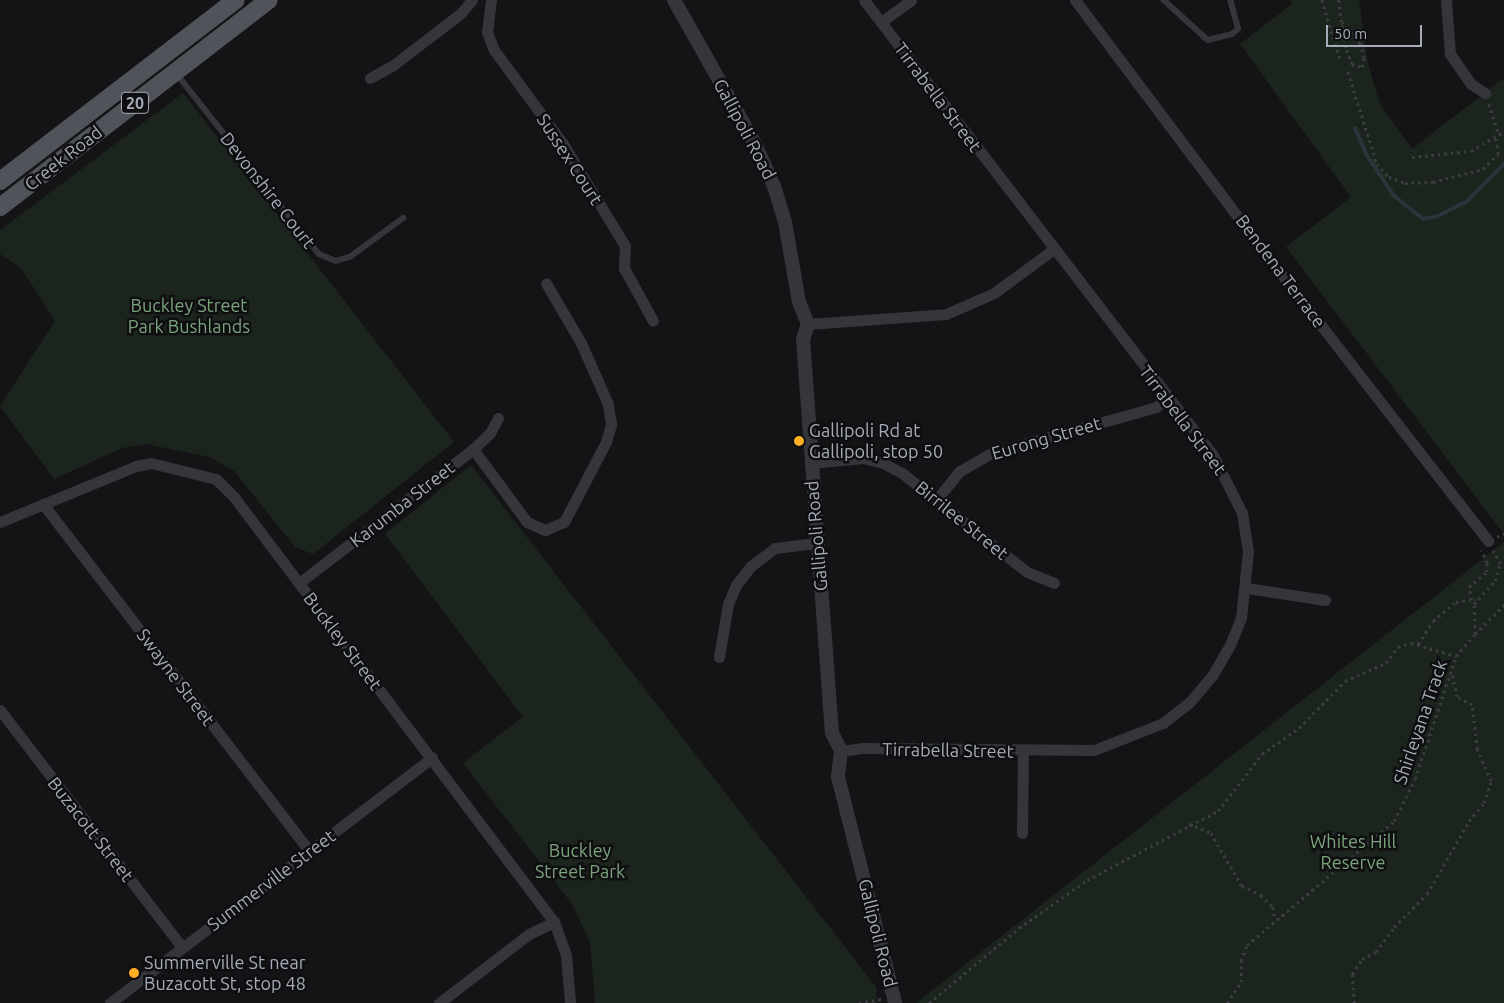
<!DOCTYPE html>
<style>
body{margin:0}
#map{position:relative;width:1504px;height:1003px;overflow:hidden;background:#141416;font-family:Ubuntu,sans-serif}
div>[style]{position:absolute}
.green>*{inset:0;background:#1c251d}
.stream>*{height:4px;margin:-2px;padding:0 2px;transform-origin:2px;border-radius:2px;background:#2a343b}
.path>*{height:2.5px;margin-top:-1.25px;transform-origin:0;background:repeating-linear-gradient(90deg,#3b3d43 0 2.5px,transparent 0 6.5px)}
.service>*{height:5.5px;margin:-2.75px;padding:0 2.75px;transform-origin:2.75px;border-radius:2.75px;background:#35363c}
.minor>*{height:11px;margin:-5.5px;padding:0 5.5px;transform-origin:5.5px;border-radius:5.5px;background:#35363c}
.tertiary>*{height:14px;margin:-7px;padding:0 7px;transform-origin:7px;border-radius:7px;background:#35363c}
.primary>*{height:18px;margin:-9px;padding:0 9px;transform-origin:9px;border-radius:9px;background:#51535b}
.dots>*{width:14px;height:14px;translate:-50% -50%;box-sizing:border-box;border:2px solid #0f0f11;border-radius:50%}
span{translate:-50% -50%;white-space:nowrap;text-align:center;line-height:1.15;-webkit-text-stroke:5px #0f0f11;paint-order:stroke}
.shield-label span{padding:1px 4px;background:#0f0f11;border:1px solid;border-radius:4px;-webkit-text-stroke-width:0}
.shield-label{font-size:16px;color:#a5abb8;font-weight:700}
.street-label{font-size:18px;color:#a5abb8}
.park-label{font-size:18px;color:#7ba47c}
.poi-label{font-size:18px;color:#a5abb8}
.left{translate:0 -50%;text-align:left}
.scale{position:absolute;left:1326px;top:25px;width:96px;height:22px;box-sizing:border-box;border:2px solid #a5abb8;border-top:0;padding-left:6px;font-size:15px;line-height:18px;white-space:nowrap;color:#a5abb8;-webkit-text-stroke:4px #0f0f11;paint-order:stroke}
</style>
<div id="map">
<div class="green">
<div style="clip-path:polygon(1290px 0,1359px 0,1368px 64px,1380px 104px,1412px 149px,1504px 78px,1504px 534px,1286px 247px,1351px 197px,1240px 44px,1292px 4px)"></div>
<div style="clip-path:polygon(183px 93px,454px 442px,313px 554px,295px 547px,234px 471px,210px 457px,146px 444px,122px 448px,54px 479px,0 406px,55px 321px,21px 268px,0 254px,0 230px)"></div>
<div style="clip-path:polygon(471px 465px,876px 987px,877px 1003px,595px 1003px,590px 942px,572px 904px,463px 763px,523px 717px,385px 534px)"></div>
<div style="clip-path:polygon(1504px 542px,1504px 1003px,916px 1003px,1480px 561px)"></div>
</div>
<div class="stream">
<div style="left:1355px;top:128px;width:28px;rotate:67deg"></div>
<div style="left:1366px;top:154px;width:50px;rotate:56.3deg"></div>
<div style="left:1394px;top:196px;width:37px;rotate:38deg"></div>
<div style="left:1423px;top:219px;width:15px;rotate:-11deg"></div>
<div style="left:1438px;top:216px;width:31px;rotate:-27deg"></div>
<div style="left:1466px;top:202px;width:54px;rotate:-45deg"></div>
</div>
<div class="path">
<div style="left:1322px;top:0;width:62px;rotate:73deg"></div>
<div style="left:1339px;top:0;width:13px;rotate:86deg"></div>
<div style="left:1340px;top:13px;width:38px;rotate:79deg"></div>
<div style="left:1347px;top:50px;width:15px;rotate:70deg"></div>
<div style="left:1352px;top:64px;width:10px;rotate:17deg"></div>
<div style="left:1362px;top:67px;width:9px;rotate:-77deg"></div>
<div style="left:1364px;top:58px;width:15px;rotate:-106deg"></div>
<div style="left:1360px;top:44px;width:28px;rotate:-131deg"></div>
<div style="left:1348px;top:72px;width:96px;rotate:72.5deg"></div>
<div style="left:1377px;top:164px;width:18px;rotate:47deg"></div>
<div style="left:1389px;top:177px;width:17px;rotate:21deg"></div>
<div style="left:1405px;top:183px;width:28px;rotate:-2deg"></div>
<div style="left:1433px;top:182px;width:52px;rotate:-14.6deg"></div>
<div style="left:1483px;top:169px;width:21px;rotate:-45deg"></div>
<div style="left:1498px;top:154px;width:18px;rotate:-99deg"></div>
<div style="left:1489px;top:104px;width:32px;rotate:72deg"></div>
<div style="left:1499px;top:134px;width:5px;rotate:-11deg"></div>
<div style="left:1412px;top:157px;width:59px;rotate:-5.8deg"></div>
<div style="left:1471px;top:151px;width:33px;rotate:-31deg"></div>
<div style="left:1497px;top:537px;width:8px;rotate:-23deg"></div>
<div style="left:1471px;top:600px;width:13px;rotate:-99deg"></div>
<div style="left:1469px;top:587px;width:23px;rotate:-41deg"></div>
<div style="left:1486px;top:572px;width:9px;rotate:-84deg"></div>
<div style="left:1487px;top:563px;width:14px;rotate:-115deg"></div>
<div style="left:1475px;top:634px;width:41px;rotate:-45deg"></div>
<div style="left:1418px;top:644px;width:27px;rotate:-57deg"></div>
<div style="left:1433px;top:621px;width:30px;rotate:-40deg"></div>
<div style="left:1456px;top:602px;width:20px;rotate:-9deg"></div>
<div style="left:1189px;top:824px;width:24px;rotate:22deg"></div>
<div style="left:1211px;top:833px;width:61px;rotate:59.7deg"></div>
<div style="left:1242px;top:886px;width:21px;rotate:25deg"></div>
<div style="left:1261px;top:895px;width:17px;rotate:45deg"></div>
<div style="left:1273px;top:907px;width:13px;rotate:81deg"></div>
<div style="left:859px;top:1003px;width:23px;rotate:-10deg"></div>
<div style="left:929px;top:1003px;width:117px;rotate:-39.8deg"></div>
<div style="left:1019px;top:928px;width:83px;rotate:-35.2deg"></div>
<div style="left:1087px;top:880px;width:148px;rotate:-27.8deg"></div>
<div style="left:1218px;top:811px;width:72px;rotate:-52.3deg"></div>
<div style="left:1262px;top:754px;width:45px;rotate:-35.1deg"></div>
<div style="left:1299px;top:728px;width:66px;rotate:-45.6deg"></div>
<div style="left:1345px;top:681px;width:45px;rotate:-23.7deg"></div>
<div style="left:1386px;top:663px;width:20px;rotate:-53deg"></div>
<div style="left:1398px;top:647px;width:14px;rotate:-17deg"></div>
<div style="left:1411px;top:643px;width:47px;rotate:16.1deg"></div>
<div style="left:1227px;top:1003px;width:25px;rotate:-56deg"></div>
<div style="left:1241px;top:982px;width:21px;rotate:-90deg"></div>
<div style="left:1241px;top:961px;width:17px;rotate:-69deg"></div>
<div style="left:1247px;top:945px;width:192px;rotate:-40.1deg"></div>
<div style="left:1394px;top:821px;width:47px;rotate:-63.4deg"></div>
<div style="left:1415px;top:779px;width:130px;rotate:-71.6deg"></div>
<div style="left:1456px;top:656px;width:29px;rotate:-49deg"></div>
<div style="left:1475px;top:634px;width:30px;rotate:-92deg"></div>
<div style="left:1474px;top:604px;width:31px;rotate:-48deg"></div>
<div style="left:1495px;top:581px;width:18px;rotate:-74deg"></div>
<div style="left:1500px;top:564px;width:15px;rotate:-118deg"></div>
<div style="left:1354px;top:1003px;width:29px;rotate:-94deg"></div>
<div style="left:1352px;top:974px;width:18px;rotate:-56deg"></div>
<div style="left:1362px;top:959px;width:16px;rotate:-27deg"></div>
<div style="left:1376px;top:952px;width:31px;rotate:-54deg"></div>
<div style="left:1394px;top:927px;width:47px;rotate:-45deg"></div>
<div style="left:1427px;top:894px;width:84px;rotate:-60.1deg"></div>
<div style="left:1469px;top:821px;width:23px;rotate:-50deg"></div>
<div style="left:1484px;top:803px;width:23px;rotate:-72deg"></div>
<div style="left:1491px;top:781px;width:35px;rotate:-114deg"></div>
<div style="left:1477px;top:749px;width:44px;rotate:-96.5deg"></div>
<div style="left:1472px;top:705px;width:17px;rotate:-152deg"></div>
<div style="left:1457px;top:697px;width:26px;rotate:-103deg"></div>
</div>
<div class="service">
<div style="left:1164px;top:0;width:59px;rotate:42.3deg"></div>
<div style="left:1208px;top:40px;width:25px;rotate:-14deg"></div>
<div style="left:1232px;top:34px;width:8px;rotate:-40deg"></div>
<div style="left:1238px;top:29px;width:30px;rotate:-105deg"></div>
<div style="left:177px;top:74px;width:229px;rotate:51.7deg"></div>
<div style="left:319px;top:254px;width:18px;rotate:22deg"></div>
<div style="left:336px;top:261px;width:15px;rotate:-16deg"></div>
<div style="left:350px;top:257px;width:66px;rotate:-36.3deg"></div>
</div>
<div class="minor">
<div style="left:491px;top:0;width:32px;rotate:97deg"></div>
<div style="left:487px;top:32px;width:19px;rotate:69deg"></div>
<div style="left:494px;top:50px;width:117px;rotate:53.7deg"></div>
<div style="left:563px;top:144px;width:119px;rotate:58.7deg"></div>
<div style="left:625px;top:246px;width:22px;rotate:93deg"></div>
<div style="left:624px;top:268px;width:60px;rotate:61.3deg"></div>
<div style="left:1075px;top:0;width:333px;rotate:53.1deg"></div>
<div style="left:1275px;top:266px;width:348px;rotate:52.2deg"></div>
<div style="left:1446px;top:0;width:54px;rotate:85.8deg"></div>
<div style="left:1450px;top:54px;width:37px;rotate:55deg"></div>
<div style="left:1471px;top:84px;width:17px;rotate:33deg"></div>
<div style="left:881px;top:22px;width:37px;rotate:-36deg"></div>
<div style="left:370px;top:78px;width:25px;rotate:-29deg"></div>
<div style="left:392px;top:66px;width:87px;rotate:-37.5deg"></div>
<div style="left:461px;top:13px;width:17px;rotate:-50deg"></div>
<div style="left:808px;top:324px;width:138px;rotate:-4.1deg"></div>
<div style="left:946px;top:314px;width:52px;rotate:-23.6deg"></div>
<div style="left:994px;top:293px;width:74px;rotate:-36.3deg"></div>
<div style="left:473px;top:449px;width:91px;rotate:53.5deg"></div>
<div style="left:527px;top:522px;width:20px;rotate:24deg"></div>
<div style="left:545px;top:530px;width:21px;rotate:-23deg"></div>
<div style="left:564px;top:522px;width:90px;rotate:-62.3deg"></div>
<div style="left:606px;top:442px;width:19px;rotate:-74deg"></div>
<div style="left:611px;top:424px;width:20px;rotate:-99deg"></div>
<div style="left:608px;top:404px;width:67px;rotate:-113.9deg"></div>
<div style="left:581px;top:343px;width:69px;rotate:-120.3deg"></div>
<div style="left:810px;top:463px;width:53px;rotate:-5.4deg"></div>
<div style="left:863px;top:458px;width:18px;rotate:13deg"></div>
<div style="left:881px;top:462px;width:24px;rotate:28deg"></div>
<div style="left:902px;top:473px;width:159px;rotate:38.4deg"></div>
<div style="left:1027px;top:572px;width:29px;rotate:22deg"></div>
<div style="left:937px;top:499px;width:36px;rotate:-51deg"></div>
<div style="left:960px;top:471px;width:34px;rotate:-30deg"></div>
<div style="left:989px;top:454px;width:173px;rotate:-15.7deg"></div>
<div style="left:1156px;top:407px;width:16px;rotate:-35deg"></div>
<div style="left:43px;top:504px;width:437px;rotate:52.5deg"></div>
<div style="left:0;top:522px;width:147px;rotate:-22.4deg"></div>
<div style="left:136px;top:466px;width:15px;rotate:-11deg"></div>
<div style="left:151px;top:463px;width:67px;rotate:13.8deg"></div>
<div style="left:216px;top:479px;width:25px;rotate:45deg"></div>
<div style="left:234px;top:497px;width:532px;rotate:53.02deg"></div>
<div style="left:554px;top:922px;width:35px;rotate:70deg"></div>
<div style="left:566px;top:955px;width:48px;rotate:85.2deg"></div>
<div style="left:299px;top:583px;width:220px;rotate:-37.6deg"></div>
<div style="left:473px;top:449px;width:23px;rotate:-43deg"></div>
<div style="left:490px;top:433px;width:17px;rotate:-62deg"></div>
<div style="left:1247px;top:588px;width:79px;rotate:8.7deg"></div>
<div style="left:719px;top:657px;width:54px;rotate:-80.4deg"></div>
<div style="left:728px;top:604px;width:21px;rotate:-67deg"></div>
<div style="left:736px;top:585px;width:24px;rotate:-52deg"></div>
<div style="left:751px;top:566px;width:30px;rotate:-37deg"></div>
<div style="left:775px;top:548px;width:41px;rotate:-7deg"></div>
<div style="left:0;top:710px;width:299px;rotate:52.5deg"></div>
<div style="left:841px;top:751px;width:21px;rotate:-8deg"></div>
<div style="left:862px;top:748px;width:232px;rotate:0.5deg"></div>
<div style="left:1094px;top:750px;width:74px;rotate:-21.4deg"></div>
<div style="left:1163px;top:723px;width:33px;rotate:-38deg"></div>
<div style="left:1189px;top:703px;width:35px;rotate:-50deg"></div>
<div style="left:1212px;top:676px;width:36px;rotate:-60deg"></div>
<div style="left:1230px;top:645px;width:29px;rotate:-68deg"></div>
<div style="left:1241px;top:618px;width:67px;rotate:-84deg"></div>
<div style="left:1248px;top:551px;width:38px;rotate:-99deg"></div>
<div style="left:1242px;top:513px;width:65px;rotate:-116.6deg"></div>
<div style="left:1213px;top:455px;width:573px;rotate:-127.49deg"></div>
<div style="left:1022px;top:833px;width:81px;rotate:-89.3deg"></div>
<div style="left:110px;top:1003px;width:405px;rotate:-37.3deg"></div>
<div style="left:439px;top:1003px;width:113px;rotate:-37.5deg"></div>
<div style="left:529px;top:934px;width:28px;rotate:-26deg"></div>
</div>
<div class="tertiary">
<div style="left:674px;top:0;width:165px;rotate:60.6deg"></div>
<div style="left:755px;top:144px;width:46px;rotate:65.7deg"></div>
<div style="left:774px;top:186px;width:38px;rotate:73deg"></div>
<div style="left:785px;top:222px;width:81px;rotate:80.1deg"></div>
<div style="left:799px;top:302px;width:24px;rotate:68deg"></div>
<div style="left:808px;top:324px;width:16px;rotate:108deg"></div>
<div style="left:803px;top:339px;width:395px;rotate:85.8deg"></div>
<div style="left:832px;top:733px;width:20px;rotate:63deg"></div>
<div style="left:841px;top:751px;width:26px;rotate:97deg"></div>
<div style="left:838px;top:777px;width:233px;rotate:75.8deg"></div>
</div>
<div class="primary">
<div style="left:0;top:181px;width:297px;rotate:-37.5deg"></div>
<div style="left:0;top:207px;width:339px;rotate:-37.6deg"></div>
</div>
<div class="dots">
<div style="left:799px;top:441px;background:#feaf24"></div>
<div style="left:134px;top:973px;background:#feaf24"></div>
</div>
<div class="shield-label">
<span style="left:135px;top:103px">20</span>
</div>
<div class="street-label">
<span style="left:938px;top:97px;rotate:53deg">Tirrabella Street</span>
<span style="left:745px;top:129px;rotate:62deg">Gallipoli Road</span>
<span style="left:63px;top:158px;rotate:-38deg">Creek Road</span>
<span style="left:570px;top:159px;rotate:57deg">Sussex Court</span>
<span style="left:268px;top:190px;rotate:52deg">Devonshire Court</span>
<span style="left:1281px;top:271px;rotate:53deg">Bendena Terrace</span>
<span style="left:1183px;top:420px;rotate:53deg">Tirrabella Street</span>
<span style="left:1046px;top:438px;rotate:-16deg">Eurong Street</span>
<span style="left:402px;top:504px;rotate:-38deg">Karumba Street</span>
<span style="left:962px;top:520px;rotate:39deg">Birrilee Street</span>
<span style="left:816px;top:536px;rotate:-95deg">Gallipoli Road</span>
<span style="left:343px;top:641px;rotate:53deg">Buckley Street</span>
<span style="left:176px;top:677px;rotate:53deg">Swayne Street</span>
<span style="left:1420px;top:722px;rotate:-71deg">Shirleyana Track</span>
<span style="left:948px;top:750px;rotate:1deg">Tirrabella Street</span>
<span style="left:91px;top:829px;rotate:52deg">Buzacott Street</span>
<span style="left:271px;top:880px;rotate:-37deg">Summerville Street</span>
<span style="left:878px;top:933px;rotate:76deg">Gallipoli Road</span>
</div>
<div class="park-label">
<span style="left:189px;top:316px">Buckley Street<br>Park Bushlands</span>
<span style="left:1353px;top:852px">Whites Hill<br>Reserve</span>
<span style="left:580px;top:861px">Buckley<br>Street Park</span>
</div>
<div class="poi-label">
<span class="left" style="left:809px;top:441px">Gallipoli Rd at<br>Gallipoli, stop 50</span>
<span class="left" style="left:144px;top:973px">Summerville St near<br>Buzacott St, stop 48</span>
</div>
<div class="scale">50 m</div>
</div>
